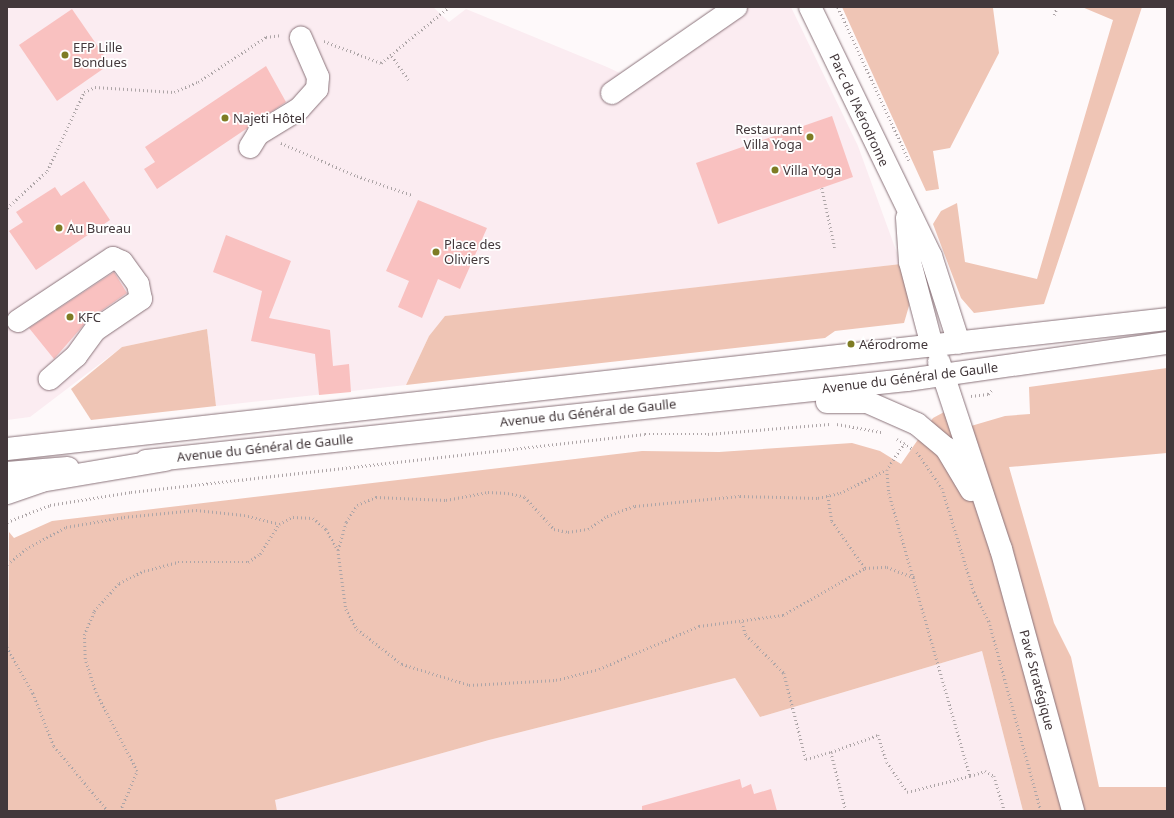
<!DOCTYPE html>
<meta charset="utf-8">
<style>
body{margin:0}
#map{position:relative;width:1174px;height:818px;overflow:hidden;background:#fef9fa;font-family:"Noto Sans",sans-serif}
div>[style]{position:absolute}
.built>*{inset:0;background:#fbecf1}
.green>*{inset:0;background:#efc5b5}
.building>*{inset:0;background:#f9c1c0}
.path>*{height:2.5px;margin-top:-1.25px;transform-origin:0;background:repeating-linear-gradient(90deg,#ada5a7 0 1px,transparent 0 4px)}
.roads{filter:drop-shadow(0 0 1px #8b747b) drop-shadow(0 0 1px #8b747b)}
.minor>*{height:22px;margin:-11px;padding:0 11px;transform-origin:11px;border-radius:11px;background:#fff}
.major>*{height:22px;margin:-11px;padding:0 11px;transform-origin:11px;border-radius:11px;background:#fff}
.highway>*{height:22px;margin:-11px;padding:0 11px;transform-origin:11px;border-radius:11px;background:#fff}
.dots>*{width:11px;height:11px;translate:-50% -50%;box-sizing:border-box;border:2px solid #fff;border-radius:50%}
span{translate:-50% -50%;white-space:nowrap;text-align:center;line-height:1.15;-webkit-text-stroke:3.5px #fff;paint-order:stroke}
.poi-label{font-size:13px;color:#43383b}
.left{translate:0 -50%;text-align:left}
.right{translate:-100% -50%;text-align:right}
.street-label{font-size:13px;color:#43383b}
.frame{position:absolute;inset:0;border:8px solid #43383b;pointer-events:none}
</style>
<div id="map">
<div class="built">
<div style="clip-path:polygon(7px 7px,433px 7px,449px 22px,466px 9px,607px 67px,624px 75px,634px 88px,748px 7px,791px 7px,858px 146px,901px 264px,446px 316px,429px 336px,406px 385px,216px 406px,207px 329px,122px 347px,30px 417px,7px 420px)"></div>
<div style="clip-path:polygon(982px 651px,1023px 811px,277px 811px,274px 800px,489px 740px,735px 678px,760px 717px)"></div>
</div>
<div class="green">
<div style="clip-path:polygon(842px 7px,993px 8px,999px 53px,950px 148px,933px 151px,939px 189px,926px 191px)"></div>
<div style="clip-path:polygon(1082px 7px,1142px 7px,1044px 304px,974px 313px,961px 298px,933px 224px,941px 211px,957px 203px,965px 262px,1037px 279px,1113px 20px)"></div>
<div style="clip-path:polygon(901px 264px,911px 299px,904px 323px,835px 331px,825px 338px,406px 385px,429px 336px,445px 316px)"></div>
<div style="clip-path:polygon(207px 329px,216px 406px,91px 420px,71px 389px,122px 347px)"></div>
<div style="clip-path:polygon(1167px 368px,1167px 453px,1009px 467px,1054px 623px,1071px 657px,1099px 787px,1167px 787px,1167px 811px,1023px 811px,982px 651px,760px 717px,735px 678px,489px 740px,275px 800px,277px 811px,7px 811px,9px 532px,14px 538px,52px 521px,642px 451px,719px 452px,852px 443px,880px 451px,901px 464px,933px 418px,946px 411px,954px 431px,1005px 416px,1030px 414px,1029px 387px)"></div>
</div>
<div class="building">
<div style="clip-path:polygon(72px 9px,110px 64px,57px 101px,19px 45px)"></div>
<div style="clip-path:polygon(266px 66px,286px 102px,157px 189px,144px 169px,155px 162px,145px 147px)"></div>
<div style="clip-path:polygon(832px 116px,853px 177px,718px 224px,696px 163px)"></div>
<div style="clip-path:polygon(84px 181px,110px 220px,36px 270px,9px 231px,23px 222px,16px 212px,55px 187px,61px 196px)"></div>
<div style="clip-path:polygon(418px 200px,487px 228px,460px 289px,438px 279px,422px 318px,398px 307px,409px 281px,386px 271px)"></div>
<div style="clip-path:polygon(226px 235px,291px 261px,269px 318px,330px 330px,333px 366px,349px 364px,351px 392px,319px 395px,315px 354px,251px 341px,262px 291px,213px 272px)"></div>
<div style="clip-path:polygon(114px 272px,127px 293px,88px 320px,54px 359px,29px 328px)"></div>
<div style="clip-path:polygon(740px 779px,742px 788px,751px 784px,754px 794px,771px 789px,777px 811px,642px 811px,642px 806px)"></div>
</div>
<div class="path">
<div style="left:838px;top:7px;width:170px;rotate:65.2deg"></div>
<div style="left:1054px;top:15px;width:9px;rotate:-69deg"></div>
<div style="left:324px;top:41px;width:61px;rotate:21.1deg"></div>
<div style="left:381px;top:63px;width:88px;rotate:-39.5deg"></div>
<div style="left:392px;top:56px;width:29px;rotate:55deg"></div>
<div style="left:281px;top:143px;width:83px;rotate:23.5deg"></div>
<div style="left:357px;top:176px;width:58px;rotate:19.1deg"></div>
<div style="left:822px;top:188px;width:61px;rotate:77.8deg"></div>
<div style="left:7px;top:208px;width:54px;rotate:-42.8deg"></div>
<div style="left:47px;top:171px;width:87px;rotate:-64.9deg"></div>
<div style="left:84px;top:92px;width:12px;rotate:-24deg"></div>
<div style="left:95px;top:87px;width:79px;rotate:3.6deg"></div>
<div style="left:174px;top:92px;width:26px;rotate:-23deg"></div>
<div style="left:198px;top:82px;width:82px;rotate:-33.5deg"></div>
<div style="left:266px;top:37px;width:16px;rotate:-7deg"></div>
<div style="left:971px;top:396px;width:17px;rotate:-7deg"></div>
<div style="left:988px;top:394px;width:7px;rotate:-45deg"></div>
<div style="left:837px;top:424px;width:45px;rotate:10.3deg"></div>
<div style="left:897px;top:439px;width:19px;rotate:32deg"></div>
<div style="left:905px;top:443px;width:32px;rotate:124deg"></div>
<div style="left:887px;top:470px;width:23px;rotate:85deg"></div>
<div style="left:889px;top:493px;width:294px;rotate:74deg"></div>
<div style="left:970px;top:776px;width:16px;rotate:-18deg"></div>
<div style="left:985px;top:771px;width:10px;rotate:29deg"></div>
<div style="left:994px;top:776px;width:37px;rotate:73deg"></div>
<div style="left:917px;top:452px;width:44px;rotate:55.2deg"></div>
<div style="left:942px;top:488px;width:109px;rotate:72.9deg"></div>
<div style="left:974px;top:592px;width:33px;rotate:63deg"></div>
<div style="left:989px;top:621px;width:197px;rotate:74.7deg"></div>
<div style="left:828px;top:496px;width:25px;rotate:81deg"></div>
<div style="left:832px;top:521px;width:57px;rotate:54.9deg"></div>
<div style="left:7px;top:522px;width:46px;rotate:-21.6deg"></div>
<div style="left:50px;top:505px;width:82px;rotate:-9.1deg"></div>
<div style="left:131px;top:492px;width:517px;rotate:-6.44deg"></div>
<div style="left:645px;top:434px;width:63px"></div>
<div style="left:708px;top:434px;width:122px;rotate:-4.7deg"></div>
<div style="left:338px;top:550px;width:29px;rotate:-74deg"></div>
<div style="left:346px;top:522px;width:20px;rotate:-57deg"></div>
<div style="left:357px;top:505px;width:21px;rotate:-23deg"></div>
<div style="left:376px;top:497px;width:70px;rotate:2.5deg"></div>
<div style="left:446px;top:500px;width:43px;rotate:-10.8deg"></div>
<div style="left:488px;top:492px;width:20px;rotate:3deg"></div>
<div style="left:508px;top:493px;width:17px;rotate:13deg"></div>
<div style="left:525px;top:497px;width:43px;rotate:47.8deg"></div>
<div style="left:554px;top:529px;width:14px;rotate:12deg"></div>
<div style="left:568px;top:532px;width:20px;rotate:-9deg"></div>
<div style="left:588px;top:529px;width:23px;rotate:-34deg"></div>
<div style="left:607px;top:516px;width:30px;rotate:-20deg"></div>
<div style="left:635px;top:506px;width:105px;rotate:-5.4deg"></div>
<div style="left:740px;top:496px;width:78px;rotate:1.5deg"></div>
<div style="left:818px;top:498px;width:23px;rotate:-13deg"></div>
<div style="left:840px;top:493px;width:51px;rotate:-26.6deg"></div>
<div style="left:7px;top:564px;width:28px;rotate:-38deg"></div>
<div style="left:29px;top:547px;width:42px;rotate:-28.4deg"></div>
<div style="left:66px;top:527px;width:59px;rotate:-9.8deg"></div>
<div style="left:124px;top:517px;width:72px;rotate:-5.6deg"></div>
<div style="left:196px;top:510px;width:48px;rotate:5.9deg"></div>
<div style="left:244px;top:515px;width:36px;rotate:14deg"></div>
<div style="left:742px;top:622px;width:14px;rotate:73deg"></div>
<div style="left:746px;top:635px;width:54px;rotate:45deg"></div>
<div style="left:784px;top:673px;width:89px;rotate:75.7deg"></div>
<div style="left:806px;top:759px;width:26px;rotate:-16deg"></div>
<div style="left:831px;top:752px;width:61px;rotate:75.7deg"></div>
<div style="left:7px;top:647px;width:53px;rotate:60.5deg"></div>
<div style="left:33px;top:693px;width:57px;rotate:68.4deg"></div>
<div style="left:54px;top:746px;width:85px;rotate:50.3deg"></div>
<div style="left:831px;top:752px;width:50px;rotate:-19.9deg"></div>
<div style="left:878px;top:735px;width:28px;rotate:72deg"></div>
<div style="left:887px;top:762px;width:36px;rotate:56deg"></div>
<div style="left:907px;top:792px;width:65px;rotate:-14.3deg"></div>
<div style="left:120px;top:811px;width:43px;rotate:-67deg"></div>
<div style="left:137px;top:771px;width:88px;rotate:-117.7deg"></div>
<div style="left:96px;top:693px;width:36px;rotate:-108deg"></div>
<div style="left:85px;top:659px;width:24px;rotate:-92deg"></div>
<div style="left:84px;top:635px;width:26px;rotate:-67deg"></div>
<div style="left:94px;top:611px;width:38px;rotate:-48deg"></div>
<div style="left:119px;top:583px;width:28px;rotate:-26deg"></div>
<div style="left:144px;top:571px;width:35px;rotate:-15deg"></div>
<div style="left:178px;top:562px;width:70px"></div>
<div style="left:248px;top:562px;width:14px;rotate:-34deg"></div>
<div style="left:260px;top:554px;width:36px;rotate:-58deg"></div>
<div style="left:279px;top:524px;width:16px;rotate:-27deg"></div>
<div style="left:293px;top:517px;width:20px;rotate:3deg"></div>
<div style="left:313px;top:518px;width:17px;rotate:40deg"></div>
<div style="left:326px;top:529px;width:24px;rotate:60deg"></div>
<div style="left:338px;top:550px;width:60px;rotate:82.3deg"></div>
<div style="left:346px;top:609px;width:23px;rotate:61deg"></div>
<div style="left:357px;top:629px;width:57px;rotate:37.9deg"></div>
<div style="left:402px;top:664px;width:70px;rotate:17.4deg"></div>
<div style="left:469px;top:685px;width:87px;rotate:-3.3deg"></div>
<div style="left:556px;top:680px;width:44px;rotate:-14.3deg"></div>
<div style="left:599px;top:669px;width:109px;rotate:-23.3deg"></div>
<div style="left:699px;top:626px;width:85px;rotate:-7.5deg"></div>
<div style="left:783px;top:615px;width:95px;rotate:-29.8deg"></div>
<div style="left:865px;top:568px;width:22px;rotate:-3deg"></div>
<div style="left:887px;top:567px;width:30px;rotate:21deg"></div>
</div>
<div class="roads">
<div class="minor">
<div style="left:810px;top:7px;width:277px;rotate:64.1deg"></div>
<div style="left:931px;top:256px;width:91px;rotate:72.2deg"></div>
<div style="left:612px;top:93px;width:151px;rotate:-34.7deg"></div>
<div style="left:250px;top:147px;width:15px;rotate:-58deg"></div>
<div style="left:258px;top:134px;width:48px;rotate:-31.4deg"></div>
<div style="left:299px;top:109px;width:27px;rotate:-48deg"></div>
<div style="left:317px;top:89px;width:12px;rotate:-85deg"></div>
<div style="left:318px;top:77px;width:43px;rotate:-113.6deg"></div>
<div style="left:907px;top:218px;width:44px;rotate:86.1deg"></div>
<div style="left:910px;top:262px;width:87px;rotate:75.3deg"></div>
<div style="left:18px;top:321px;width:114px;rotate:-33.6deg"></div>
<div style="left:113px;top:258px;width:10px;rotate:24deg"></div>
<div style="left:122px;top:262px;width:27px;rotate:54deg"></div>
<div style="left:138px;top:284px;width:15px;rotate:79deg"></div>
<div style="left:141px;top:299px;width:55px;rotate:146deg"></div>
<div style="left:95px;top:330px;width:32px;rotate:126deg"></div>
<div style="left:76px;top:356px;width:35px;rotate:139deg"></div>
</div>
<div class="major">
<div style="left:939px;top:362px;width:197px;rotate:71.7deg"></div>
<div style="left:1001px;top:549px;width:272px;rotate:74.6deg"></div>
<div style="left:827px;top:402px;width:40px"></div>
<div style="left:867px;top:402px;width:55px;rotate:23.7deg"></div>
<div style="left:917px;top:424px;width:38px;rotate:40deg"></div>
<div style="left:946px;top:448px;width:49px;rotate:59.2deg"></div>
<div style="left:7px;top:449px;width:1167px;rotate:-6.39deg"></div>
<div style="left:146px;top:461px;width:765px;rotate:-6.08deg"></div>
<div style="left:907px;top:380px;width:263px;rotate:-8.1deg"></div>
<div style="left:7px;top:473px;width:61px;rotate:-4.7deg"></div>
</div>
<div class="highway">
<div style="left:7px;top:493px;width:36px;rotate:-19deg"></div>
<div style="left:41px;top:481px;width:126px;rotate:-9.6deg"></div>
</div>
</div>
<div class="dots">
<div style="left:65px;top:55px;background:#7e7c24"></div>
<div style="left:225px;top:118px;background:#7e7c24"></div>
<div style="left:810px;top:137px;background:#7e7c24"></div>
<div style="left:775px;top:170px;background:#7e7c24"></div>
<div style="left:59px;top:228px;background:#7e7c24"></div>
<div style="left:436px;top:252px;background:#7e7c24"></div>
<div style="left:70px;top:317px;background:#7e7c24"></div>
<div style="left:851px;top:344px;background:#7e7c24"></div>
</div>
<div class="poi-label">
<span class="left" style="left:73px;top:55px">EFP Lille<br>Bondues</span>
<span class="left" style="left:233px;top:118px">Najeti Hôtel</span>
<span class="right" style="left:802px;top:137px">Restaurant<br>Villa Yoga</span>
<span class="left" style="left:783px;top:170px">Villa Yoga</span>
<span class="left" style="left:67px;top:228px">Au Bureau</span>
<span class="left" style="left:444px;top:252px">Place des<br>Oliviers</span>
<span class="left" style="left:78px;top:317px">KFC</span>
<span class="left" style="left:859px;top:344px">Aérodrome</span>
</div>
<div class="street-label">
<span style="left:859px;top:110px;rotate:65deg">Parc de l'Aérodrome</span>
<span style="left:910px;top:378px;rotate:-7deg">Avenue du Général de Gaulle</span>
<span style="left:588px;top:413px;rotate:-6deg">Avenue du Général de Gaulle</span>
<span style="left:265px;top:448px;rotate:-6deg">Avenue du Général de Gaulle</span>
<span style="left:1037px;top:680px;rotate:75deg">Pavé Stratégique</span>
</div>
<div class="frame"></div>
</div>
